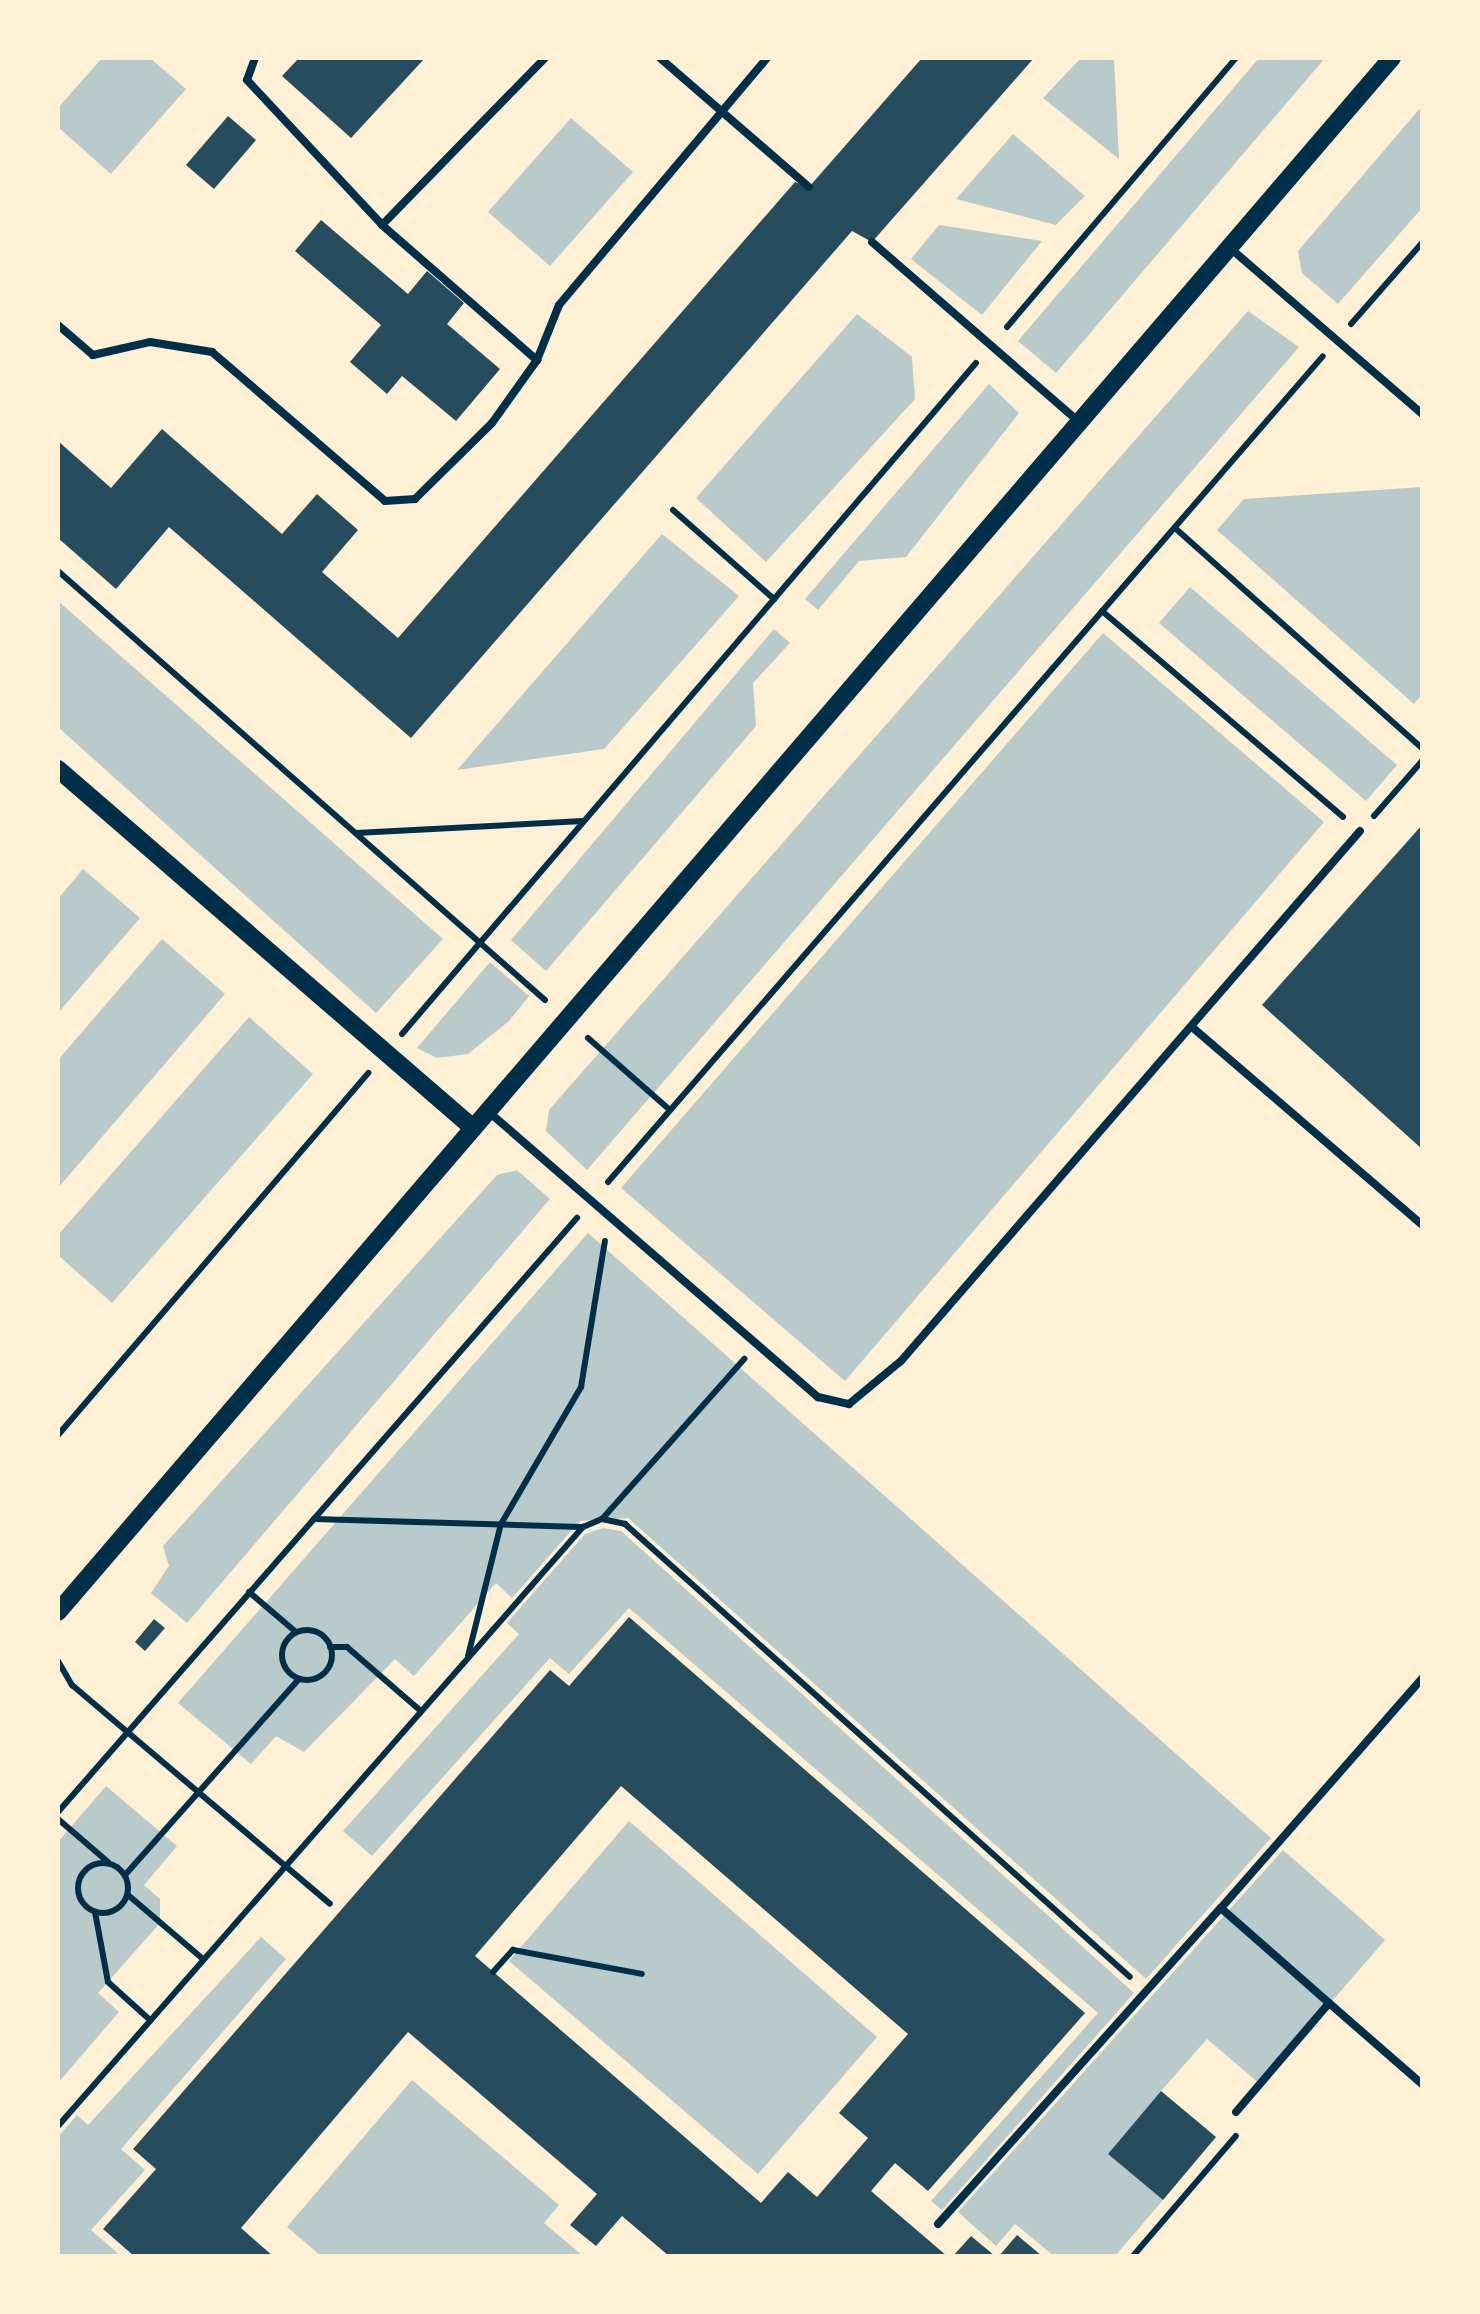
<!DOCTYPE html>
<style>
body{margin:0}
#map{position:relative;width:1480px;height:2314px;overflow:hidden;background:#fdf0d5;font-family:Arial,sans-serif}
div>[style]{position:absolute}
.green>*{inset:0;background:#b9caca}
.building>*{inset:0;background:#264d5e}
.path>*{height:6px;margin:-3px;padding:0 3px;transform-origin:3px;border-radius:3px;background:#003049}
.path>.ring{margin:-3px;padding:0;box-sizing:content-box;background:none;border:6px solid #003049;border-radius:50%}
.service>*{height:8px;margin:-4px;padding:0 4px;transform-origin:4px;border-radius:4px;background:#003049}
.tertiary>*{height:18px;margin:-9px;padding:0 9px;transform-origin:9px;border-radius:9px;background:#003049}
span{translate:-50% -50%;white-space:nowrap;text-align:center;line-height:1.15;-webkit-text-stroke:8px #fdf0d5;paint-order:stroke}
.frame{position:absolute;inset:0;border:60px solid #fdf0d5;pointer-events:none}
</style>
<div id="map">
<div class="green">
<div style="clip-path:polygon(102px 58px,150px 58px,186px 89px,111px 174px,58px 127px,58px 108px)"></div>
<div style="clip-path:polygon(1081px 58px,1114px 58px,1119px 159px,1043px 98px)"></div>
<div style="clip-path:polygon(1259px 58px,1325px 58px,1056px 373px,1018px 341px)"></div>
<div style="clip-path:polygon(1422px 106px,1422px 208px,1338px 304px,1302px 273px,1298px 251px)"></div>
<div style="clip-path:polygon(571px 118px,633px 172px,550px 266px,488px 212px)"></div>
<div style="clip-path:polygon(1013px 134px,1085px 196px,1056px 225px,956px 199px)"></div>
<div style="clip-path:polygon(939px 225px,1042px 241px,982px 315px,911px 259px)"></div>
<div style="clip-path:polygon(1248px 311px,1299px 347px,587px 1170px,546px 1131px,549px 1110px)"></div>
<div style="clip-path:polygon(857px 314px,912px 357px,915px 399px,766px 562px,696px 498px)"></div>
<div style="clip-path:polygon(989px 384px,1019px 413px,906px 557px,859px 561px,818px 610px,805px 599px)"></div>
<div style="clip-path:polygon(1422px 487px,1422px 694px,1414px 704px,1217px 530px,1244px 499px)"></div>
<div style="clip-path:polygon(662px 534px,739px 596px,604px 749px,457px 770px)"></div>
<div style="clip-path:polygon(1190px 587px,1397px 765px,1366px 801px,1159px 623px)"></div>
<div style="clip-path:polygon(58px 601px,443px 939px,376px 1013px,58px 727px)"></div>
<div style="clip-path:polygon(774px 629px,790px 643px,753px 683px,756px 726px,546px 971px,511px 940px)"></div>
<div style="clip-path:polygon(1103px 633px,1324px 822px,845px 1381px,621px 1188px)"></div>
<div style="clip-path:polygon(83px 869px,140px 918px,58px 1013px,58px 899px)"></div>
<div style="clip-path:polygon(162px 939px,225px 994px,58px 1188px,58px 1060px)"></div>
<div style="clip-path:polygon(490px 962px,529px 996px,509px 1021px,468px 1054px,437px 1058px,417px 1048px)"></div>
<div style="clip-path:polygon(249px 1017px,313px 1074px,112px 1303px,58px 1255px,58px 1235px)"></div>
<div style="clip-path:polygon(517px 1170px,550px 1199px,187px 1623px,151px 1593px,169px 1566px,163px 1546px,497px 1175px)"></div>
<div style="clip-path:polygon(588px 1233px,1271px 1838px,1146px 1979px,628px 1518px,580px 1521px,512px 1598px,496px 1583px,414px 1676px,395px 1659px,304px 1752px,276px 1736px,251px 1764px,178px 1703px)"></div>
<div style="clip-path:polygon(603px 1528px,621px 1531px,1134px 1993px,942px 2210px,931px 2201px,1098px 2013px,629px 1608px,569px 1674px,550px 1658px,372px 1856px,343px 1831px,519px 1634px,507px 1623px,585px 1534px)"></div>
<div style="clip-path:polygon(106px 1786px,177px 1846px,144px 1885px,160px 1899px,160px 1923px,98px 1993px,119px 2012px,58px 2083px,58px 1842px)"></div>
<div style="clip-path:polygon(629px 1821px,877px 2037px,758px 2174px,509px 1961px)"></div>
<div style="clip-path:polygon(1283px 1850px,1385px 1940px,1260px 2084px,1207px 2039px,1161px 2091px,1108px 2154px,1163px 2200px,1115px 2256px,1054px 2256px,1015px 2224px,996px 2246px,958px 2212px)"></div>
<div style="clip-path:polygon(261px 1937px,286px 1959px,121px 2149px,145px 2170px,91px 2230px,121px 2256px,58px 2256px,58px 2137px,77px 2115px,88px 2125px)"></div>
<div style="clip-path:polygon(412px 2080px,559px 2205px,544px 2223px,583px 2256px,321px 2256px,287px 2227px)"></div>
</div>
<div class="building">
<div style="clip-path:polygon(299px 58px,425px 58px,351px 138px,282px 76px)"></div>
<div style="clip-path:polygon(922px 58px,1034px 58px,872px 242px,852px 231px,411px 738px,169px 527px,116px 589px,58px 538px,58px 441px,111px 488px,162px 429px,282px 534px,317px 494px,358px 530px,322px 572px,398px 638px,795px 182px,809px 187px)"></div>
<div style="clip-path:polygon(228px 116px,256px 140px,214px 189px,186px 165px)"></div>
<div style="clip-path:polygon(321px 220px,408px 294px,427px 271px,464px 303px,447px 324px,500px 369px,456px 421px,402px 376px,387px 394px,350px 362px,381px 325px,295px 251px)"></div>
<div style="clip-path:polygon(1422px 825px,1422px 1149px,1262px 1005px)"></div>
<div style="clip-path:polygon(evenodd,629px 1617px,1085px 2013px,928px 2191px,895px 2163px,871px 2191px,947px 2256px,669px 2256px,622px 2216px,596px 2246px,570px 2225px,597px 2194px,408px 2032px,241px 2228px,273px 2256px,134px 2256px,103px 2229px,156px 2169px,133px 2149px,550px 1670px,569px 1686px,629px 1617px,621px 1786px,908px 2034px,839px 2113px,868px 2138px,817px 2197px,788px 2172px,761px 2203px,475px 1956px,621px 1786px)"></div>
<div style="clip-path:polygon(154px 1619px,165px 1628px,145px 1651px,135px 1642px)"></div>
<div style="clip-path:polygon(1161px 2091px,1216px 2137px,1163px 2200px,1108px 2154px)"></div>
<div style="clip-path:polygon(1017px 2235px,1042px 2256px,999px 2256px)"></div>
<div style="clip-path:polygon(971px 2236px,995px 2256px,953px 2256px)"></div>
</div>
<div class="path">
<div style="left:1351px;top:324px;width:108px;rotate:-48.8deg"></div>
<div style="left:1007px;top:327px;width:353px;rotate:-49.6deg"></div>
<div style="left:673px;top:510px;width:135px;rotate:41.4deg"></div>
<div style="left:1175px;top:528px;width:331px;rotate:41.7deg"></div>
<div style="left:58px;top:571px;width:649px;rotate:41.38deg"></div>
<div style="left:1102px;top:611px;width:317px;rotate:40.5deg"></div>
<div style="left:1374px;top:816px;width:73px;rotate:-48.9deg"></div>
<div style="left:356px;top:833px;width:227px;rotate:-3deg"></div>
<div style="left:402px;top:1034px;width:883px;rotate:-49.46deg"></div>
<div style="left:588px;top:1038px;width:109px;rotate:41.3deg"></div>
<div style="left:608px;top:1182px;width:1092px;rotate:-49.12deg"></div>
<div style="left:58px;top:1435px;width:477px;rotate:-49.4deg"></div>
<div style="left:603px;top:1518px;width:213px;rotate:-48.4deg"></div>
<div style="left:314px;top:1519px;width:267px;rotate:1.7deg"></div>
<div style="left:249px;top:1592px;width:62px;rotate:40.4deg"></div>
<div class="ring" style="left:282px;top:1630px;width:44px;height:44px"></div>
<div style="left:330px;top:1647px;width:17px"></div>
<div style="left:347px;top:1647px;width:98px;rotate:40.9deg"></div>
<div style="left:468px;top:1656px;width:136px;rotate:-76deg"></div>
<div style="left:501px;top:1524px;width:159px;rotate:-59.7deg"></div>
<div style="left:581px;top:1387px;width:148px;rotate:-80.7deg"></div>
<div style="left:58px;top:1661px;width:28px;rotate:60deg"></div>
<div style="left:72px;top:1685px;width:338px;rotate:40.3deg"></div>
<div style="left:58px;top:1812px;width:789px;rotate:-48.86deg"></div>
<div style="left:58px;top:1819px;width:66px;rotate:40.7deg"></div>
<div class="ring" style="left:78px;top:1863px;width:44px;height:44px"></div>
<div style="left:125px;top:1875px;width:261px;rotate:-48.4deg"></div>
<div style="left:128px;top:1895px;width:99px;rotate:40.5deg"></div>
<div style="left:95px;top:1912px;width:71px;rotate:79.5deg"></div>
<div style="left:108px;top:1982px;width:57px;rotate:42.1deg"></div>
<div style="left:493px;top:1972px;width:30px;rotate:-48deg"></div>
<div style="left:513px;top:1950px;width:131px;rotate:10.5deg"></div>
<div style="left:58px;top:2126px;width:797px;rotate:-48.77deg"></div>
<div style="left:583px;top:1527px;width:21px;rotate:-23deg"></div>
<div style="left:602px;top:1519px;width:24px;rotate:12deg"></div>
<div style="left:625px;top:1524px;width:678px;rotate:41.89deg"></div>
<div style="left:1133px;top:2256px;width:158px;rotate:-49.4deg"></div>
</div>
<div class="service">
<div style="left:255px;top:58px;width:23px;rotate:110deg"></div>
<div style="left:247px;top:80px;width:198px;rotate:47deg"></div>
<div style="left:382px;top:225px;width:206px;rotate:41.1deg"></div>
<div style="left:660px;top:58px;width:197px;rotate:40.9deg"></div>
<div style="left:382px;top:225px;width:233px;rotate:-45.7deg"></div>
<div style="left:872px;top:242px;width:276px;rotate:41deg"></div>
<div style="left:1230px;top:248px;width:254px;rotate:40.8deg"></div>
<div style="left:58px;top:325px;width:46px;rotate:40.6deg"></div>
<div style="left:93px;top:355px;width:58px;rotate:-12.8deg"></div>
<div style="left:150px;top:342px;width:63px;rotate:9.2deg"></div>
<div style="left:212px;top:352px;width:228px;rotate:40.7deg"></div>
<div style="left:385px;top:501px;width:30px;rotate:-4deg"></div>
<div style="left:415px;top:499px;width:108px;rotate:-44.6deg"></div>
<div style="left:492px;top:423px;width:77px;rotate:-54.5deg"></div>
<div style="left:537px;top:360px;width:59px;rotate:-68.2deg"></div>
<div style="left:559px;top:305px;width:323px;rotate:-49.9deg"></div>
<div style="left:1192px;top:1027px;width:303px;rotate:40.7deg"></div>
<div style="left:490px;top:1113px;width:434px;rotate:40.9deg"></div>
<div style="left:818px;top:1397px;width:32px;rotate:13deg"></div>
<div style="left:849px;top:1404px;width:67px;rotate:-39.6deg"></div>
<div style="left:901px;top:1361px;width:701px;rotate:-49.11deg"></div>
<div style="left:1329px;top:2003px;width:144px;rotate:-138.7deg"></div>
<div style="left:1221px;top:1908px;width:305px;rotate:-48.8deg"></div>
<div style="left:1236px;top:2112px;width:143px;rotate:-49.5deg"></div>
<div style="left:1329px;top:2003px;width:123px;rotate:41.1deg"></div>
<div style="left:938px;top:2224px;width:424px;rotate:-48.2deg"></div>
</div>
<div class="tertiary">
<div style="left:58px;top:769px;width:549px;rotate:40.86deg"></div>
<div style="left:58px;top:1612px;width:2048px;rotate:-49.36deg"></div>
</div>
<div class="frame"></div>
</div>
